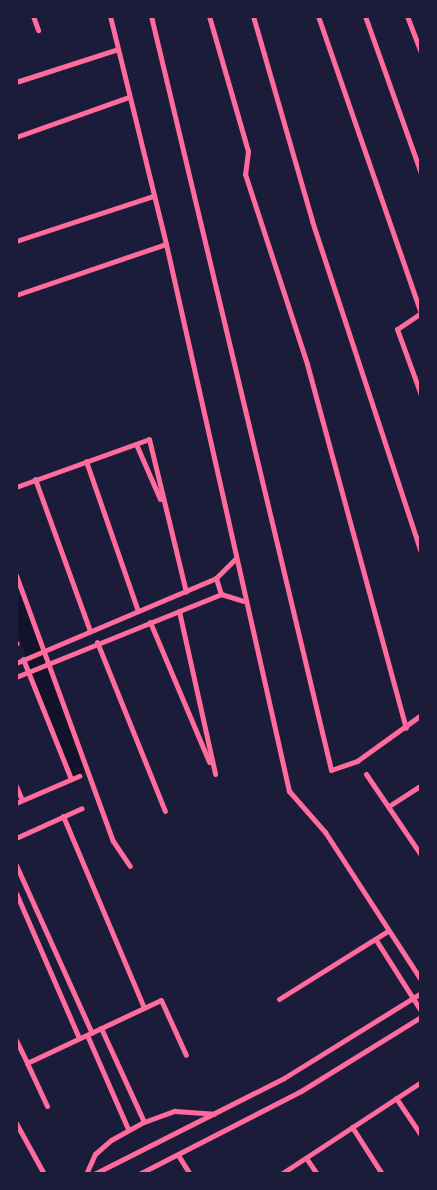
<!DOCTYPE html>
<style>
body{margin:0}
#map{position:relative;width:437px;height:1190px;overflow:hidden;background:#1b1b3a;font-family:"Open Sans",sans-serif}
div>[style]{position:absolute}
.river>*{height:18px;margin:-9px;padding:0 9px;transform-origin:9px;border-radius:9px;background:#12122b}
.minor>*{height:5px;margin:-2.5px;padding:0 2.5px;transform-origin:2.5px;border-radius:2.5px;background:#ff6b9d}
span{translate:-50% -50%;white-space:nowrap;text-align:center;line-height:1.15;-webkit-text-stroke:5px #1b1b3a;paint-order:stroke}
.frame{position:absolute;inset:0;border:18px solid #1b1b3a;pointer-events:none}
</style>
<div id="map">
<div class="river">
<div style="left:16px;top:604px;width:174px;rotate:69.8deg"></div>
</div>
<div class="minor">
<div style="left:33px;top:16px;width:15px;rotate:70deg"></div>
<div style="left:110px;top:16px;width:235px;rotate:76.2deg"></div>
<div style="left:166px;top:244px;width:561px;rotate:77.33deg"></div>
<div style="left:289px;top:791px;width:55px;rotate:48.7deg"></div>
<div style="left:325px;top:832px;width:176px;rotate:57deg"></div>
<div style="left:151px;top:16px;width:775px;rotate:76.57deg"></div>
<div style="left:331px;top:770px;width:28px;rotate:-19deg"></div>
<div style="left:357px;top:761px;width:79px;rotate:-35.7deg"></div>
<div style="left:209px;top:16px;width:141px;rotate:73.9deg"></div>
<div style="left:248px;top:151px;width:23px;rotate:97deg"></div>
<div style="left:245px;top:174px;width:200px;rotate:71.9deg"></div>
<div style="left:307px;top:364px;width:377px;rotate:74.8deg"></div>
<div style="left:253px;top:16px;width:213px;rotate:73.9deg"></div>
<div style="left:312px;top:221px;width:349px;rotate:71.8deg"></div>
<div style="left:318px;top:16px;width:314px;rotate:70.9deg"></div>
<div style="left:365px;top:16px;width:167px;rotate:70.4deg"></div>
<div style="left:407px;top:16px;width:39px;rotate:69deg"></div>
<div style="left:16px;top:82px;width:107px;rotate:-17.9deg"></div>
<div style="left:16px;top:137px;width:120px;rotate:-19.5deg"></div>
<div style="left:16px;top:241px;width:144px;rotate:-18.2deg"></div>
<div style="left:16px;top:295px;width:158px;rotate:-18.8deg"></div>
<div style="left:421px;top:313px;width:29px;rotate:146deg"></div>
<div style="left:397px;top:329px;width:70px;rotate:70deg"></div>
<div style="left:136px;top:444px;width:60px;rotate:66.4deg"></div>
<div style="left:86px;top:461px;width:159px;rotate:70.9deg"></div>
<div style="left:35px;top:479px;width:162px;rotate:70.1deg"></div>
<div style="left:16px;top:487px;width:141px;rotate:-19.8deg"></div>
<div style="left:149px;top:439px;width:157px;rotate:76.4deg"></div>
<div style="left:16px;top:575px;width:283px;rotate:70deg"></div>
<div style="left:113px;top:841px;width:30px;rotate:56deg"></div>
<div style="left:216px;top:578px;width:17px;rotate:73deg"></div>
<div style="left:179px;top:611px;width:167px;rotate:77.5deg"></div>
<div style="left:150px;top:622px;width:152px;rotate:67.1deg"></div>
<div style="left:97px;top:642px;width:182px;rotate:68.1deg"></div>
<div style="left:16px;top:644px;width:1px;rotate:-45deg"></div>
<div style="left:23px;top:659px;width:129px;rotate:68.2deg"></div>
<div style="left:16px;top:663px;width:217px;rotate:-23deg"></div>
<div style="left:216px;top:578px;width:27px;rotate:-45deg"></div>
<div style="left:16px;top:677px;width:221px;rotate:-22deg"></div>
<div style="left:221px;top:594px;width:24px;rotate:17deg"></div>
<div style="left:366px;top:774px;width:98px;rotate:55.8deg"></div>
<div style="left:16px;top:786px;width:15px;rotate:67deg"></div>
<div style="left:16px;top:803px;width:69px;rotate:-23.2deg"></div>
<div style="left:389px;top:806px;width:38px;rotate:-33deg"></div>
<div style="left:63px;top:816px;width:208px;rotate:67.1deg"></div>
<div style="left:16px;top:838px;width:72px;rotate:-24.4deg"></div>
<div style="left:16px;top:865px;width:184px;rotate:65.7deg"></div>
<div style="left:16px;top:893px;width:158px;rotate:66.5deg"></div>
<div style="left:376px;top:940px;width:84px;rotate:57.6deg"></div>
<div style="left:279px;top:999px;width:128px;rotate:-32deg"></div>
<div style="left:101px;top:1028px;width:103px;rotate:65.4deg"></div>
<div style="left:87px;top:1035px;width:103px;rotate:66.4deg"></div>
<div style="left:16px;top:1040px;width:25px;rotate:64deg"></div>
<div style="left:396px;top:1098px;width:45px;rotate:56deg"></div>
<div style="left:47px;top:1106px;width:47px;rotate:-114.9deg"></div>
<div style="left:27px;top:1063px;width:148px;rotate:-25.2deg"></div>
<div style="left:161px;top:1000px;width:60px;rotate:65.6deg"></div>
<div style="left:16px;top:1123px;width:58px;rotate:61.2deg"></div>
<div style="left:352px;top:1127px;width:56px;rotate:57.4deg"></div>
<div style="left:178px;top:1155px;width:22px;rotate:58deg"></div>
<div style="left:306px;top:1158px;width:19px;rotate:55deg"></div>
<div style="left:86px;top:1174px;width:22px;rotate:-66deg"></div>
<div style="left:95px;top:1154px;width:21px;rotate:-41deg"></div>
<div style="left:111px;top:1140px;width:38px;rotate:-29deg"></div>
<div style="left:144px;top:1122px;width:33px;rotate:-20deg"></div>
<div style="left:175px;top:1111px;width:39px;rotate:4deg"></div>
<div style="left:94px;top:1174px;width:213px;rotate:-26.8deg"></div>
<div style="left:284px;top:1078px;width:161px;rotate:-31.8deg"></div>
<div style="left:139px;top:1174px;width:182px;rotate:-27.1deg"></div>
<div style="left:301px;top:1091px;width:141px;rotate:-31.7deg"></div>
<div style="left:281px;top:1174px;width:168px;rotate:-33.3deg"></div>
</div>
<div class="frame"></div>
</div>
